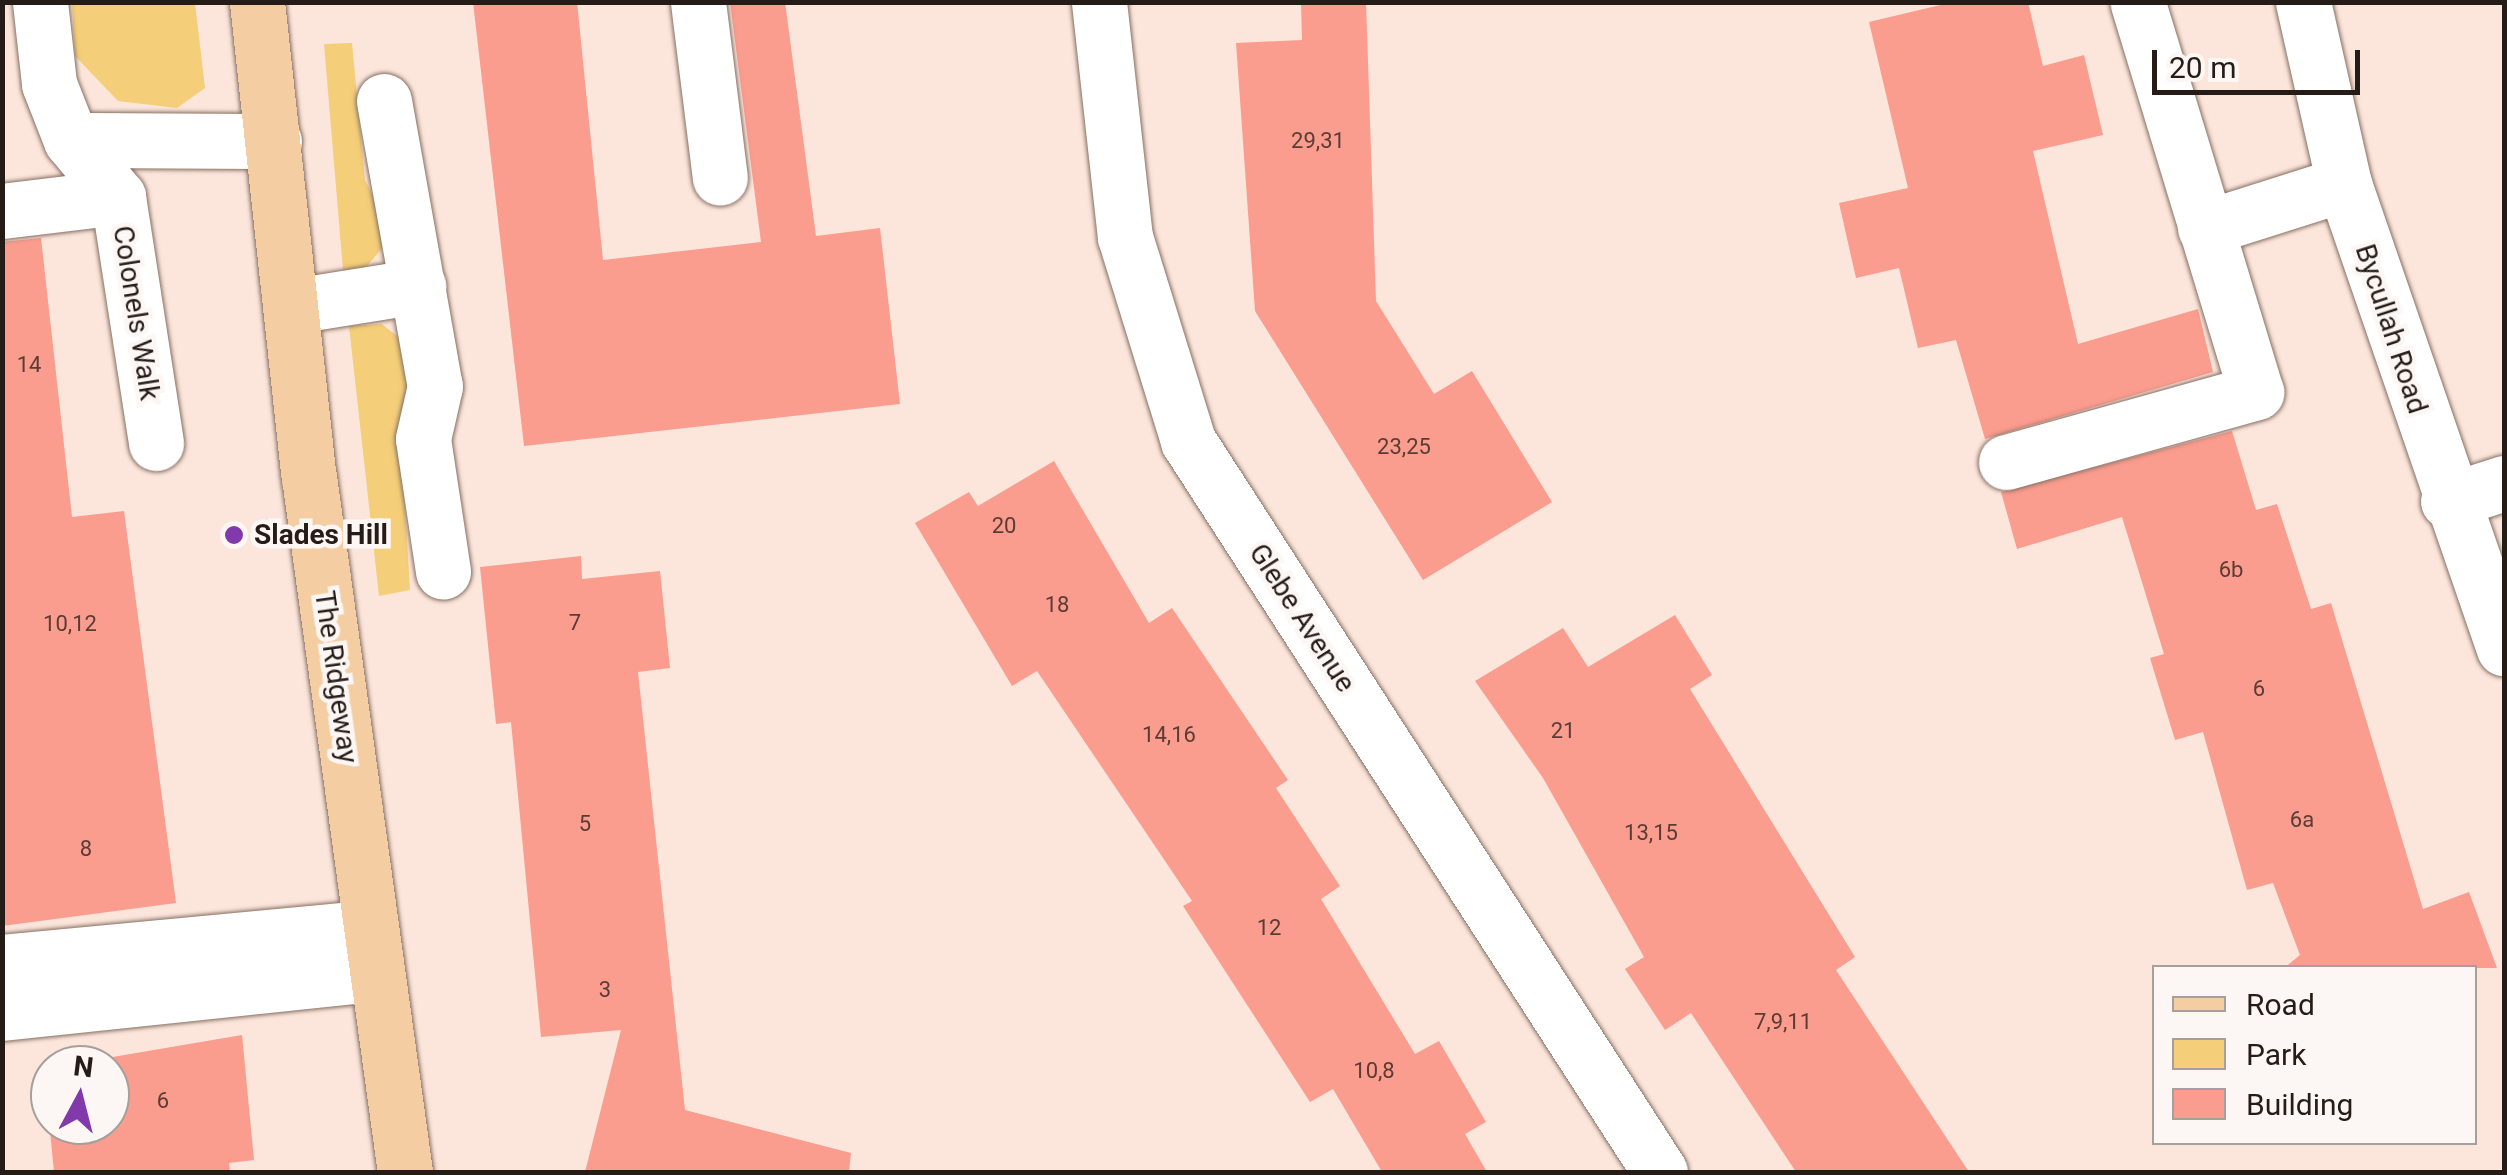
<!DOCTYPE html>
<style>
body{margin:0}
#map{position:relative;width:2507px;height:1175px;overflow:hidden;background:#fce6db;font-family:Roboto,sans-serif}
div>[style]{position:absolute}
.green>*{inset:0;background:#f4ce78}
.building>*{inset:0;background:#fa9c8e}
.roads{filter:drop-shadow(0 0 2px #876f63) drop-shadow(0 0 2px #876f63)}
.minor>*{height:55px;margin:-27.5px;padding:0 27.5px;transform-origin:27.5px;border-radius:27.5px;background:#fff}
.major>*{height:55px;margin:-27.5px;padding:0 27.5px;transform-origin:27.5px;border-radius:27.5px;background:#f5cda2}
.dots>*{width:28px;height:28px;translate:-50% -50%;box-sizing:border-box;border:5px solid #fcf7f4;border-radius:50%}
span{translate:-50% -50%;white-space:nowrap;text-align:center;line-height:1.15;-webkit-text-stroke:9px #fcf7f4;paint-order:stroke}
.number-label{font-size:22px;color:#5b3c35}
.number-label span{-webkit-text-stroke-width:0}
.street-label{font-size:28px;color:#261c17}
.poi-label{font-size:28px;color:#261c17;font-weight:700}
.left{translate:0 -50%;text-align:left}
.frame{position:absolute;inset:0;border:5px solid #261c17;pointer-events:none}
.legend{position:absolute;left:2152px;top:965px;width:325px;height:180px;box-sizing:border-box;background:#fcf7f4;border:2px solid #a69f9c;margin:0;padding:12px 18px;list-style:none;font-size:30px;color:#261c17}
.legend li{display:flex;align-items:center;gap:20px;height:50px}
.legend b{width:50px;border:2px solid #a69f9c}
.north{position:absolute;left:30px;top:1045px;width:100px;height:100px;box-sizing:border-box;background:#fcf7f4;border:2px solid #a69f9c;border-radius:50%;rotate:7deg;font-size:28px;font-weight:700;line-height:40px;text-align:center;color:#261c17}
.north::after{content:'';display:block;margin:auto;width:35px;height:45px;background:#8239ab;clip-path:polygon(50% 0,100% 100%,50% 72%,0 100%)}
.scale{position:absolute;left:2152px;top:50px;width:208px;height:45px;box-sizing:border-box;border:5px solid #261c17;border-top:0;padding-left:12px;font-size:30px;line-height:35px;white-space:nowrap;color:#261c17;-webkit-text-stroke:8px #fcf7f4;paint-order:stroke}
</style>
<div id="map">
<div class="green">
<div style="clip-path:polygon(72px 3px,195px 3px,205px 88px,177px 108px,118px 101px,75px 56px)"></div>
<div style="clip-path:polygon(352px 43px,365px 180px,393px 235px,363px 271px,343px 270px,324px 44px)"></div>
<div style="clip-path:polygon(382px 324px,413px 349px,401px 440px,410px 590px,379px 596px,349px 326px)"></div>
</div>
<div class="building">
<div style="clip-path:polygon(473px 2px,577px 2px,603px 260px,761px 242px,730px 2px,785px 2px,816px 236px,880px 228px,900px 404px,524px 446px)"></div>
<div style="clip-path:polygon(1301px 2px,1366px 2px,1376px 301px,1434px 394px,1472px 371px,1552px 502px,1423px 580px,1255px 311px,1236px 43px,1302px 40px)"></div>
<div style="clip-path:polygon(1953px 2px,2028px 2px,2043px 66px,2084px 55px,2103px 135px,2033px 151px,2078px 344px,2198px 309px,2213px 372px,1985px 439px,1956px 340px,1918px 348px,1899px 268px,1856px 278px,1839px 203px,1908px 188px,1869px 22px)"></div>
<div style="clip-path:polygon(41px 238px,72px 517px,124px 511px,176px 903px,2px 926px,2px 242px)"></div>
<div style="clip-path:polygon(2232px 431px,2256px 510px,2277px 504px,2311px 609px,2331px 603px,2423px 909px,2469px 892px,2497px 968px,2284px 968px,2300px 955px,2273px 883px,2247px 890px,2203px 732px,2175px 740px,2150px 658px,2164px 654px,2122px 517px,2017px 549px,2001px 492px)"></div>
<div style="clip-path:polygon(1054px 461px,1149px 623px,1172px 608px,1288px 780px,1276px 788px,1340px 886px,1321px 899px,1415px 1054px,1439px 1041px,1486px 1122px,1465px 1134px,1487px 1172px,1382px 1172px,1333px 1089px,1310px 1102px,1183px 906px,1192px 901px,1037px 671px,1012px 686px,915px 523px,969px 492px,978px 506px)"></div>
<div style="clip-path:polygon(581px 556px,582px 579px,660px 571px,670px 668px,638px 672px,685px 1110px,851px 1153px,849px 1172px,585px 1172px,621px 1030px,541px 1037px,511px 722px,496px 724px,480px 567px)"></div>
<div style="clip-path:polygon(1675px 615px,1712px 675px,1690px 689px,1855px 957px,1836px 970px,1969px 1172px,1796px 1172px,1691px 1013px,1665px 1030px,1625px 969px,1644px 957px,1543px 778px,1475px 681px,1563px 628px,1588px 667px)"></div>
<div style="clip-path:polygon(242px 1035px,254px 1160px,229px 1163px,230px 1172px,54px 1172px,46px 1090px,50px 1125px,110px 1125px,110px 1065px,95px 1060px)"></div>
</div>
<div class="roads">
<div class="minor">
<div style="left:40px;top:2px;width:82px;rotate:83.7deg"></div>
<div style="left:49px;top:84px;width:60px;rotate:68.6deg"></div>
<div style="left:71px;top:140px;width:74px;rotate:50.5deg"></div>
<div style="left:118px;top:197px;width:249px;rotate:81.2deg"></div>
<div style="left:698px;top:2px;width:177px;rotate:82.9deg"></div>
<div style="left:1099px;top:2px;width:236px;rotate:83.7deg"></div>
<div style="left:1125px;top:237px;width:214px;rotate:72.8deg"></div>
<div style="left:1188px;top:441px;width:870px;rotate:57.15deg"></div>
<div style="left:2303px;top:2px;width:187px;rotate:77.3deg"></div>
<div style="left:2344px;top:184px;width:491px;rotate:71deg"></div>
<div style="left:384px;top:101px;width:290px;rotate:79.9deg"></div>
<div style="left:435px;top:386px;width:54px;rotate:102.8deg"></div>
<div style="left:423px;top:439px;width:134px;rotate:81.4deg"></div>
<div style="left:71px;top:140px;width:203px;rotate:0.3deg"></div>
<div style="left:2px;top:211px;width:117px;rotate:-6.9deg"></div>
<div style="left:2205px;top:228px;width:146px;rotate:-17.6deg"></div>
<div style="left:293px;top:306px;width:127px;rotate:-9.1deg"></div>
<div style="left:2006px;top:462px;width:260px;rotate:-15.6deg"></div>
<div style="left:2256px;top:392px;width:407px;rotate:-106.9deg"></div>
<div style="left:2448px;top:501px;width:59px;rotate:-17.8deg"></div>
<div style="left:2px;top:962px;width:369px;rotate:-5.4deg"></div>
<div style="left:2px;top:1013px;width:376px;rotate:-6deg"></div>
</div>
<div class="major">
<div style="left:257px;top:2px;width:478px;rotate:83.8deg"></div>
<div style="left:309px;top:477px;width:702px;rotate:82.14deg"></div>
</div>
</div>
<div class="dots">
<div style="left:234px;top:535px;background:#8239ab"></div>
</div>
<div class="number-label">
<span style="left:1318px;top:141px">29,31</span>
<span style="left:29px;top:365px">14</span>
<span style="left:1404px;top:447px">23,25</span>
<span style="left:1004px;top:526px">20</span>
<span style="left:2231px;top:570px">6b</span>
<span style="left:1057px;top:605px">18</span>
<span style="left:575px;top:623px">7</span>
<span style="left:70px;top:624px">10,12</span>
<span style="left:2259px;top:689px">6</span>
<span style="left:1563px;top:731px">21</span>
<span style="left:1169px;top:735px">14,16</span>
<span style="left:2302px;top:820px">6a</span>
<span style="left:585px;top:824px">5</span>
<span style="left:1651px;top:833px">13,15</span>
<span style="left:86px;top:849px">8</span>
<span style="left:1269px;top:928px">12</span>
<span style="left:605px;top:990px">3</span>
<span style="left:1783px;top:1022px">7,9,11</span>
<span style="left:1374px;top:1071px">10,8</span>
<span style="left:163px;top:1101px">6</span>
</div>
<div class="street-label">
<span style="left:136px;top:313px;rotate:81deg">Colonels Walk</span>
<span style="left:2391px;top:329px;rotate:72deg">Bycullah Road</span>
<span style="left:1302px;top:618px;rotate:57deg">Glebe Avenue</span>
<span style="left:336px;top:677px;rotate:82deg">The Ridgeway</span>
</div>
<div class="poi-label">
<span class="left" style="left:254px;top:535px">Slades Hill</span>
</div>
<div class="frame"></div>
<ul class="legend">
<li><b style="height:12px;background:#f5cda2"></b>Road</li>
<li><b style="height:28px;background:#f4ce78"></b>Park</li>
<li><b style="height:28px;background:#fa9c8e"></b>Building</li>
</ul>
<div class="north">N</div>
<div class="scale">20 m</div>
</div>
